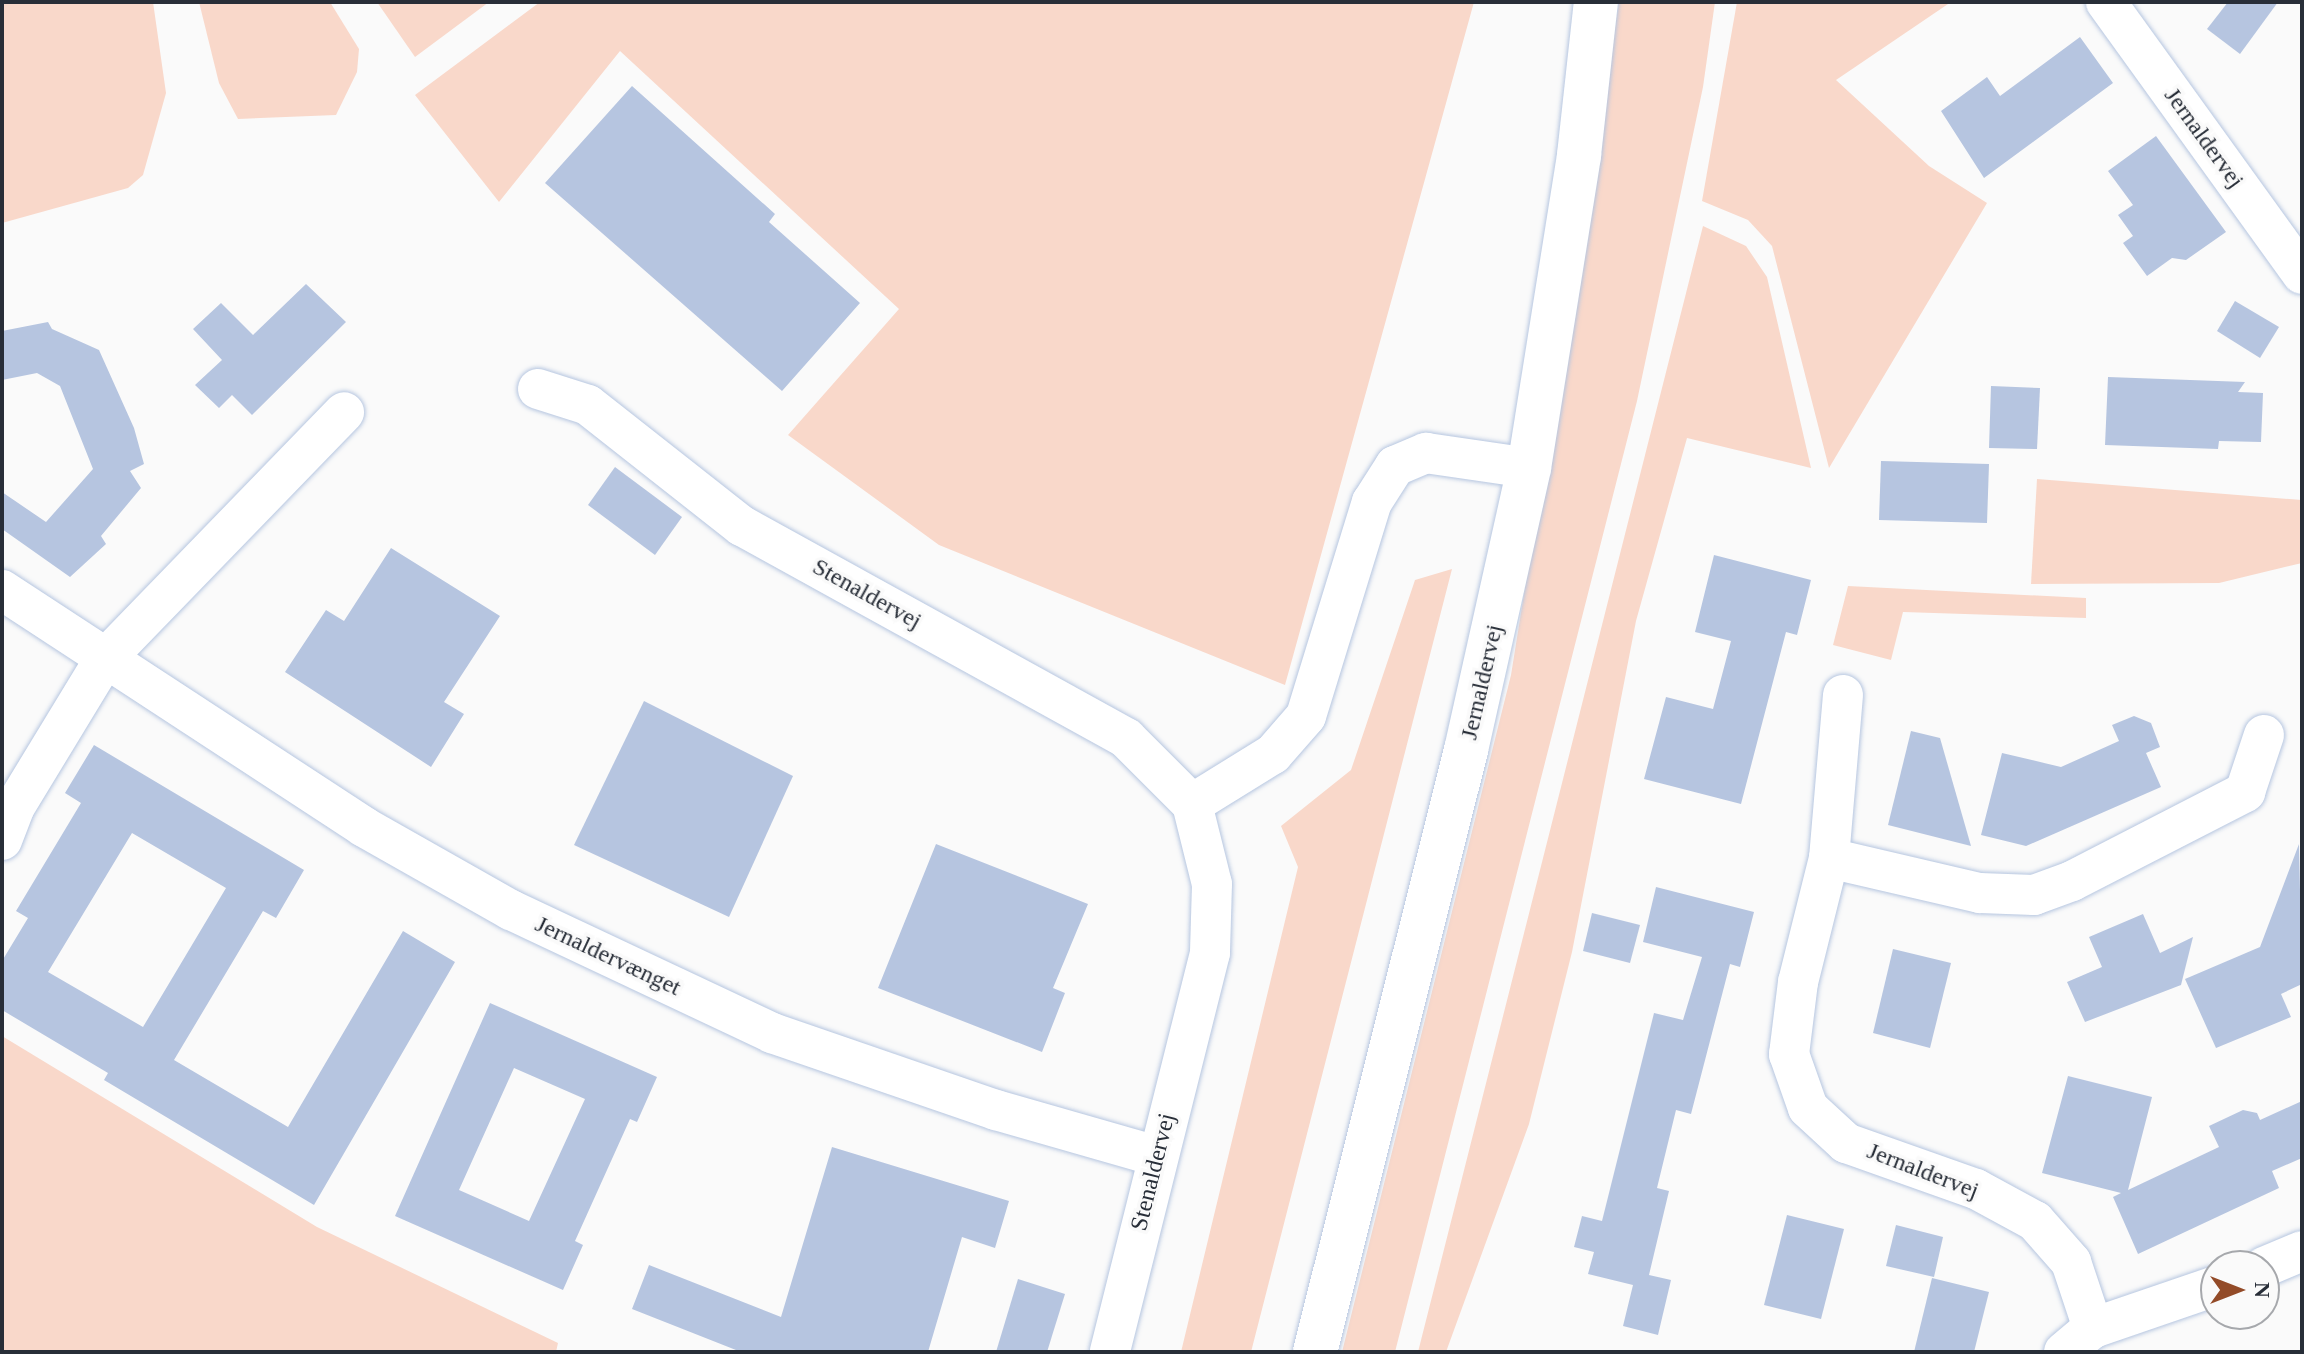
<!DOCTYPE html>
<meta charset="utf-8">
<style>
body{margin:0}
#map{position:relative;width:2304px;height:1354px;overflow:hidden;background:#fafafa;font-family:Georgia,serif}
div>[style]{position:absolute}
.green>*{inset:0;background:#f9d8ca}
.building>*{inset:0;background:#b6c5e0}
.roads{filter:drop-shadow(0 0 2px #b6c6e0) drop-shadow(0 0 2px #b6c6e0)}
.minor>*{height:40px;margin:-20px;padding:0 20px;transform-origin:20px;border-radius:20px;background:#fff}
.tertiary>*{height:44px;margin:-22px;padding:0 22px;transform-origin:22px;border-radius:22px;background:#fff}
span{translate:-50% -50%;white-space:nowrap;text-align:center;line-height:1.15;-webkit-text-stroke:7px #fafafa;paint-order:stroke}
.street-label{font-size:24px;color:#282e38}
.frame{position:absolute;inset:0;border:4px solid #282e38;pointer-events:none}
.north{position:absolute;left:2200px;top:1250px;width:80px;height:80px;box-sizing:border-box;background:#fafafa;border:2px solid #a6a8ac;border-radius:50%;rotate:90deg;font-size:22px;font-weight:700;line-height:32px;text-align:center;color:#282e38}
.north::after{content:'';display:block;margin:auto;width:28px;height:36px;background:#934b28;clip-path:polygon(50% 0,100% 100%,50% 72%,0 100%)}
</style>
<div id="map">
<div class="green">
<div style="clip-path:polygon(2px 2px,153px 2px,166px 93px,143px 175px,128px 188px,2px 223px)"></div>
<div style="clip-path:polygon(199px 2px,330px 2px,359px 49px,357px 72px,336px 115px,238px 119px,219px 83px)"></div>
<div style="clip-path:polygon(377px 2px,489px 2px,415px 57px)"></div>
<div style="clip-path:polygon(540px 2px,1474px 2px,1285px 685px,939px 545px,788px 435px,899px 309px,620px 51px,499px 202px,415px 95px)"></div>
<div style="clip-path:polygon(1619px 2px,1715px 2px,1703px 87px,1637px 401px,1395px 1352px,1342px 1352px,1511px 675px)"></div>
<div style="clip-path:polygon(1737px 2px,1951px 2px,1836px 80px,1929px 166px,1987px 203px,1829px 468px,1772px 246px,1748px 220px,1702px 201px)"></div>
<div style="clip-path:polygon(1703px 226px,1746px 246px,1767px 277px,1811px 468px,1687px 438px,1636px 621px,1572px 952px,1529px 1124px,1446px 1352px,1418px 1352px)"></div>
<div style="clip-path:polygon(2037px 479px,2302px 500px,2302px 563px,2219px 583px,2031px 584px)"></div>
<div style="clip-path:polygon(1452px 569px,1251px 1352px,1181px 1352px,1298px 867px,1281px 826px,1351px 770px,1415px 580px)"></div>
<div style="clip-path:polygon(1848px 586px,2086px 598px,2086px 618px,1903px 612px,1891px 660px,1833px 645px)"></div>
<div style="clip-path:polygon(2px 1036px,317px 1227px,558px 1343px,556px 1352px,2px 1352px)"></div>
</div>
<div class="building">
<div style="clip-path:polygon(2228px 2px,2278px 2px,2240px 54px,2207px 29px)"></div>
<div style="clip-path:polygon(2080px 37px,2113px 83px,1984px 178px,1941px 111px,1987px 77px,2000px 96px)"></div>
<div style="clip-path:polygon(632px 86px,775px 214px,769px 222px,860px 303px,782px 391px,545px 183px)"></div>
<div style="clip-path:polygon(2156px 136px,2226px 232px,2186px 260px,2172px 258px,2147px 276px,2123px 243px,2133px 236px,2118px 215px,2133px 205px,2108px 171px)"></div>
<div style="clip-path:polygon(306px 284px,346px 322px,252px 415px,232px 395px,219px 408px,195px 385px,222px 360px,193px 329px,221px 303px,253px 335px)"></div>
<div style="clip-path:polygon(2235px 301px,2279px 327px,2260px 358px,2217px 331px)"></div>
<div style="clip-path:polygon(48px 322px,52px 329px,99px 350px,134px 428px,144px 464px,130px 471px,141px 488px,101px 536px,106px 544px,70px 577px,2px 529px,2px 492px,46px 522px,93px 469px,60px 386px,37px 373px,2px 380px,2px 331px)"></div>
<div style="clip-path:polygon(2108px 377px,2245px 382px,2238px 392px,2263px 393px,2261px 442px,2219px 441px,2218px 449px,2105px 445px)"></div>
<div style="clip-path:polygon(1991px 386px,2040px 388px,2037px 449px,1989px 448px)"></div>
<div style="clip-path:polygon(1881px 461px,1989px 464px,1987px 523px,1879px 520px)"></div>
<div style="clip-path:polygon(615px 467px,682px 517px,655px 555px,588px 505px)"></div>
<div style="clip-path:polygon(391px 548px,500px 616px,444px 702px,464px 714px,431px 767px,285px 672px,326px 610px,344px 621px)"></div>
<div style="clip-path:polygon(1714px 555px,1811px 580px,1797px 635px,1786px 632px,1741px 804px,1644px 779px,1666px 697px,1713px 709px,1731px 641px,1695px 632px)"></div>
<div style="clip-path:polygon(644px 701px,793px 776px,729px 917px,574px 845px)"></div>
<div style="clip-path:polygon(2134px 716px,2151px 723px,2160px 747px,2146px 753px,2161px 787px,2026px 846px,1981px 835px,2002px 753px,2061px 767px,2119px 741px,2112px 725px)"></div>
<div style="clip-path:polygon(1911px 731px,1940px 738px,1971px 846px,1888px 825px)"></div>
<div style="clip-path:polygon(evenodd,94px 745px,304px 870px,276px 918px,263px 911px,174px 1060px,288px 1127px,403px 931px,455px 962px,314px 1205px,104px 1080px,108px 1073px,2px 1010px,2px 961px,28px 918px,16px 911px,81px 803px,65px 793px,94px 745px,132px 833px,226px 888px,143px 1027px,48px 972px,132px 833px)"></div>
<div style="clip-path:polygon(936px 844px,1088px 904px,1053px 988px,1065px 993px,1042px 1052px,878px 988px)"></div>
<div style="clip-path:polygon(2299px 844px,2302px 984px,2281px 994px,2291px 1017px,2216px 1048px,2185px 979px,2260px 947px)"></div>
<div style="clip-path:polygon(1656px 887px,1754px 912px,1740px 967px,1730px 964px,1691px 1114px,1676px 1110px,1657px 1188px,1669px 1191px,1649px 1275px,1671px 1280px,1658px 1335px,1623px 1326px,1633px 1285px,1588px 1274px,1594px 1252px,1574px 1247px,1582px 1216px,1602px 1221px,1654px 1013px,1683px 1020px,1702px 957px,1643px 942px)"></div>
<div style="clip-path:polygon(1592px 913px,1640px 925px,1630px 963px,1583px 951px)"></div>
<div style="clip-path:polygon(2143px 914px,2160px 953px,2193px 937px,2181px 985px,2085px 1022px,2067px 982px,2102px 967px,2089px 937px)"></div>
<div style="clip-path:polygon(1893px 949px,1951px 963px,1930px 1048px,1873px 1033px)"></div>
<div style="clip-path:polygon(evenodd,490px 1003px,657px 1077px,637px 1122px,630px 1119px,575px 1241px,583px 1245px,563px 1290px,395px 1216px,490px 1003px,514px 1068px,585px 1099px,529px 1221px,459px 1190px,514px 1068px)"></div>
<div style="clip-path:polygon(2068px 1076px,2152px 1097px,2128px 1190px,2219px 1147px,2209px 1126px,2243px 1110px,2257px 1113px,2260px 1120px,2302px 1101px,2302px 1158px,2272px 1171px,2279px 1188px,2138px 1254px,2113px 1197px,2121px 1193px,2042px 1173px)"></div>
<div style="clip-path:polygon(832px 1147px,1009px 1201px,995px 1248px,962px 1237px,928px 1352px,741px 1352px,632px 1309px,649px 1265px,781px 1317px)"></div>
<div style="clip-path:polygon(1787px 1215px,1844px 1229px,1821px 1319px,1764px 1305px)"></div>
<div style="clip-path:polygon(1896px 1225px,1943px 1237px,1934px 1277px,1886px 1266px)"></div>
<div style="clip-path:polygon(1932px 1278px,1989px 1292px,1974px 1352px,1914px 1352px)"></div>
<div style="clip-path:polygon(1018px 1279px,1065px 1294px,1047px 1352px,996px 1352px)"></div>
</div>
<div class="roads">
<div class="minor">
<div style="left:2106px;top:2px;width:335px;rotate:54.2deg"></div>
<div style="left:538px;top:389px;width:52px;rotate:17.7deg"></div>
<div style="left:588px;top:405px;width:196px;rotate:38.2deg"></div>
<div style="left:742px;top:526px;width:439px;rotate:28.9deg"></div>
<div style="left:1126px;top:738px;width:93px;rotate:45deg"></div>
<div style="left:1192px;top:804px;width:82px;rotate:76deg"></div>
<div style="left:1212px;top:884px;width:69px;rotate:91.7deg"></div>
<div style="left:1210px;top:953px;width:411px;rotate:104.1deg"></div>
<div style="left:2px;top:590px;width:433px;rotate:33.2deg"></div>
<div style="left:364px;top:827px;width:169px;rotate:29.5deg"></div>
<div style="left:511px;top:910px;width:289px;rotate:25.2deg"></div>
<div style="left:772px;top:1033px;width:237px;rotate:19deg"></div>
<div style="left:996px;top:1110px;width:166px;rotate:16deg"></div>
<div style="left:1843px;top:695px;width:164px;rotate:94.9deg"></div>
<div style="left:1829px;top:858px;width:128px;rotate:104deg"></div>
<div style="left:1798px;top:982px;width:73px;rotate:97.1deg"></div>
<div style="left:1789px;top:1054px;width:57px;rotate:70.6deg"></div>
<div style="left:1808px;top:1108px;width:52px;rotate:42.6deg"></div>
<div style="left:1846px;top:1143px;width:138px;rotate:19.5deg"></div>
<div style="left:1976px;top:1189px;width:67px;rotate:28.5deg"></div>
<div style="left:2035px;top:1221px;width:55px;rotate:48.7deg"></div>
<div style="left:2071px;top:1262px;width:70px;rotate:71.6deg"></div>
<div style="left:1192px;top:804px;width:95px;rotate:-31.7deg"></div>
<div style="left:1273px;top:754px;width:50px;rotate:-49deg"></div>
<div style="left:1306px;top:716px;width:224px;rotate:-72.9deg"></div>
<div style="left:1372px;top:502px;width:43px;rotate:-57.4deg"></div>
<div style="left:1395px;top:466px;width:34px;rotate:-23deg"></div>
<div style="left:1426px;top:453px;width:104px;rotate:8.3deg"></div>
<div style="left:2px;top:840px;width:34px;rotate:-69deg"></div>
<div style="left:14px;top:808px;width:173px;rotate:-58.7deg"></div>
<div style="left:104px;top:660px;width:345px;rotate:-45.9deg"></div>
<div style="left:1829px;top:858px;width:155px;rotate:13.1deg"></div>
<div style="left:1980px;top:893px;width:54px;rotate:2.1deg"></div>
<div style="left:2034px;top:895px;width:40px;rotate:-20.2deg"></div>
<div style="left:2072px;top:881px;width:195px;rotate:-27.2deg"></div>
<div style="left:2245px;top:792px;width:60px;rotate:-71.6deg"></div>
<div style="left:2264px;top:1267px;width:41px;rotate:-22.8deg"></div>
<div style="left:2064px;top:1352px;width:38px;rotate:-40deg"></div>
<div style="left:2093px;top:1328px;width:130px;rotate:-18.9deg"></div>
</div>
<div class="tertiary">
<div style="left:1315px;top:1352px;width:621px;rotate:-75.92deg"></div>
<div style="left:1466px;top:750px;width:289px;rotate:-77.4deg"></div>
<div style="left:1529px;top:468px;width:317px;rotate:-80.9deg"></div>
<div style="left:1579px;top:155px;width:154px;rotate:-83.7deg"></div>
</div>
</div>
<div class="street-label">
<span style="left:2204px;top:138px;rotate:54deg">Jernaldervej</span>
<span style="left:867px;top:594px;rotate:29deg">Stenaldervej</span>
<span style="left:1482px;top:682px;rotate:-77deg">Jernaldervej</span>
<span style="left:608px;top:956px;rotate:25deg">Jernaldervænget</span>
<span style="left:1923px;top:1171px;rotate:21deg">Jernaldervej</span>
<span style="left:1153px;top:1172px;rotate:-76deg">Stenaldervej</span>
</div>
<div class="frame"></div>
<div class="north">N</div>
</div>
